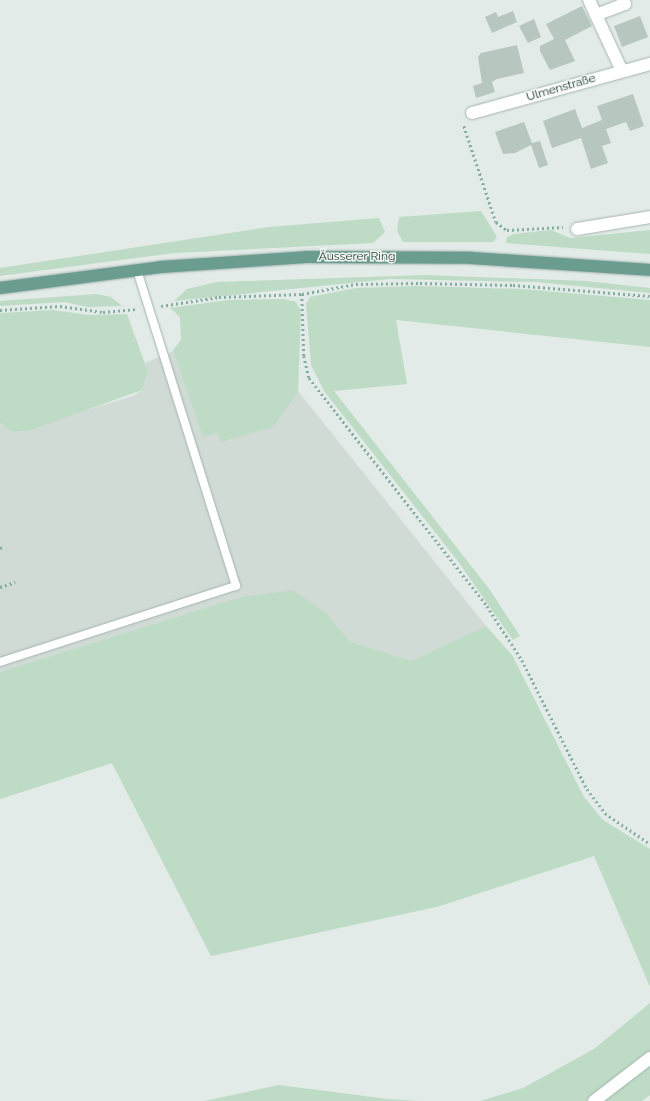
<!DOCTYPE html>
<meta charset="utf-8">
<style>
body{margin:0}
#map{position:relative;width:650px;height:1101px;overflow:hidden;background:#e2ebe7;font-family:Raleway,sans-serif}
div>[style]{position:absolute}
.built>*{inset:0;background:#d1dbd6}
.green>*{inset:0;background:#bddbc5}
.building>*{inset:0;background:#b8c6c0}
.path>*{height:2.5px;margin-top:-1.25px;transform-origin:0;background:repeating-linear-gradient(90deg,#85aca0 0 2px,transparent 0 5px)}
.roads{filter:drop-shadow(0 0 1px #a5b3ae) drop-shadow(0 0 1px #a5b3ae)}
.service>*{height:8px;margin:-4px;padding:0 4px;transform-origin:4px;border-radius:4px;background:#fff}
.minor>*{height:12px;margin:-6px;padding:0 6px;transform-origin:6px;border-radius:6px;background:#fff}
.primary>*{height:12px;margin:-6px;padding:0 6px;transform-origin:6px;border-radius:6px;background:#6a9d90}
span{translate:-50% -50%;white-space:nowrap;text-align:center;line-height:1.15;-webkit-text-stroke:3px #f3f8f5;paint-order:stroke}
.street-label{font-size:12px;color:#243b35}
</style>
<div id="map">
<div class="built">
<div style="clip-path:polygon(180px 348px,282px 371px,486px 626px,411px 661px,440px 906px,211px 956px,112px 763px,0 799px,0 423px,12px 432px,133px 396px,142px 390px,148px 372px,145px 363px)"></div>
</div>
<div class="green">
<div style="clip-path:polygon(481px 211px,497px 237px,493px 242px,403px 242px,397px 231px,399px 217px)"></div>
<div style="clip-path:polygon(379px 218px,385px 232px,373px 243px,174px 253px,0 276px,0 268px,269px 227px)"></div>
<div style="clip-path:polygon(551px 230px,570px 238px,650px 230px,650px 254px,506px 243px,507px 237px,514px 234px)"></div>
<div style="clip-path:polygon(425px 275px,586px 281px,650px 288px,650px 293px,536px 282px,390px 279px,174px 301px,187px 289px,217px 282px)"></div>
<div style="clip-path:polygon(417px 286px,522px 289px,650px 300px,650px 347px,396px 320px,407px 384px,334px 391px,490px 590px,520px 636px,513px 640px,457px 560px,324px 391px,311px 365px,306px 304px,310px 297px,356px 288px)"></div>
<div style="clip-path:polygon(96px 294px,111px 297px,122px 306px,88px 307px,64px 302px,0 306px,0 301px)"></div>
<div style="clip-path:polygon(284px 299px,296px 302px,301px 311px,298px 392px,273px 427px,221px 442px,218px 433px,203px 437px,173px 350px,181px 340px,180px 317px,170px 308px,228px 300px)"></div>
<div style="clip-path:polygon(53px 310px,89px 315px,127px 314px,148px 372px,142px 390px,31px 430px,12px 432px,0 423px,0 313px)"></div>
<div style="clip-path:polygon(293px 590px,327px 614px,350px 642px,411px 661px,486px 626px,512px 655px,584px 797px,603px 820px,650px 849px,650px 987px,594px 856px,440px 906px,211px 956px,112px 763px,0 799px,0 672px,241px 597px)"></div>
<div style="clip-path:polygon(650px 1003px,650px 1052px,587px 1101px,480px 1101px,523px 1088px,594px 1049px)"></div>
<div style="clip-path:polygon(650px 1063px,650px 1095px,642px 1101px,601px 1101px)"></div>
<div style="clip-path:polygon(279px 1085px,388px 1099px,418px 1101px,204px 1101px)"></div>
</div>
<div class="building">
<div style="clip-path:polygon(582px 6px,592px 26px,565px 40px,575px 61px,550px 70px,540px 51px,540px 46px,554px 39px,546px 24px)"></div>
<div style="clip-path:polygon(513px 11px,517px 22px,492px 33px,485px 17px,496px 12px,498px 17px)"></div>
<div style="clip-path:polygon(640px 16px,648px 37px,622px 47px,614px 26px)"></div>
<div style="clip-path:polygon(534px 19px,541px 37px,528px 43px,519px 26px)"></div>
<div style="clip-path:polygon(517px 45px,524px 73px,497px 79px,492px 82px,495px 92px,476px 98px,473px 86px,482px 83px,478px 57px,481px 53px)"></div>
<div style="clip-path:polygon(633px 94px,644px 126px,630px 131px,626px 122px,606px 129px,611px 143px,602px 146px,608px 163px,591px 169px,581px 138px,552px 148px,543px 121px,575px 109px,582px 128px,602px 120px,597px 106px)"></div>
<div style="clip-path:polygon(524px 122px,532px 143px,540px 141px,548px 165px,539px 168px,531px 145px,515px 153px,503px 154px,495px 132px)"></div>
</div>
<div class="path">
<div style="left:464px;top:126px;width:101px;rotate:71.6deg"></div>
<div style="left:496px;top:222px;width:14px;rotate:36deg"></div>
<div style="left:507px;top:230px;width:56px;rotate:-3.1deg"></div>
<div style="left:302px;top:294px;width:62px;rotate:88.2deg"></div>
<div style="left:304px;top:356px;width:23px;rotate:77deg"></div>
<div style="left:309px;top:378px;width:289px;rotate:52deg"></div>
<div style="left:487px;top:606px;width:64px;rotate:57.1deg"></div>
<div style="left:522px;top:660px;width:144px;rotate:63.3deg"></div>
<div style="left:587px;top:789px;width:30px;rotate:53deg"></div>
<div style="left:605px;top:813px;width:55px;rotate:34.6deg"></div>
<div style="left:161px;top:306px;width:59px;rotate:-8.8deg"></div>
<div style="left:219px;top:297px;width:83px;rotate:-2.1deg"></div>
<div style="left:302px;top:294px;width:55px;rotate:-10.5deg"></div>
<div style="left:356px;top:284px;width:64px;rotate:-0.9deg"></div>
<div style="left:420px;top:283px;width:93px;rotate:1.2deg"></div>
<div style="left:513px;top:285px;width:137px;rotate:4.6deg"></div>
<div style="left:0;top:310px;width:60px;rotate:-3.8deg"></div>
<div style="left:60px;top:306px;width:43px;rotate:7.9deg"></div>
<div style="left:103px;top:312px;width:33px;rotate:-5deg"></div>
<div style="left:0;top:548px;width:3px;rotate:-18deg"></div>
<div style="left:0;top:587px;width:16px;rotate:-18deg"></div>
</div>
<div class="roads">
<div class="service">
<div style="left:0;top:662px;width:248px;rotate:-17.9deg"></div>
<div style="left:236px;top:586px;width:331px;rotate:-107.4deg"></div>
</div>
<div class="minor">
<div style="left:589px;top:0;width:78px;rotate:65.1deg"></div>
<div style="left:596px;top:15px;width:31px;rotate:-21deg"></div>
<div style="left:625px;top:4px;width:4px;rotate:-117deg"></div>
<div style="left:472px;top:113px;width:185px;rotate:-15.4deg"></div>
<div style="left:577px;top:229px;width:74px;rotate:-9.3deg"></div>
<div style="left:594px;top:1101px;width:71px;rotate:-37.5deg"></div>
</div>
<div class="primary">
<div style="left:0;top:288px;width:162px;rotate:-7.4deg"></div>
<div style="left:161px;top:267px;width:145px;rotate:-3.9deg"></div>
<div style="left:306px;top:257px;width:165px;rotate:0.3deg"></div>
<div style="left:471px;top:258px;width:179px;rotate:3.8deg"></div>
</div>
</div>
<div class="street-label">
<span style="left:561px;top:88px;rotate:-16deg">Ulmenstraße</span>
<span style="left:357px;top:257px">Äusserer Ring</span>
</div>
</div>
